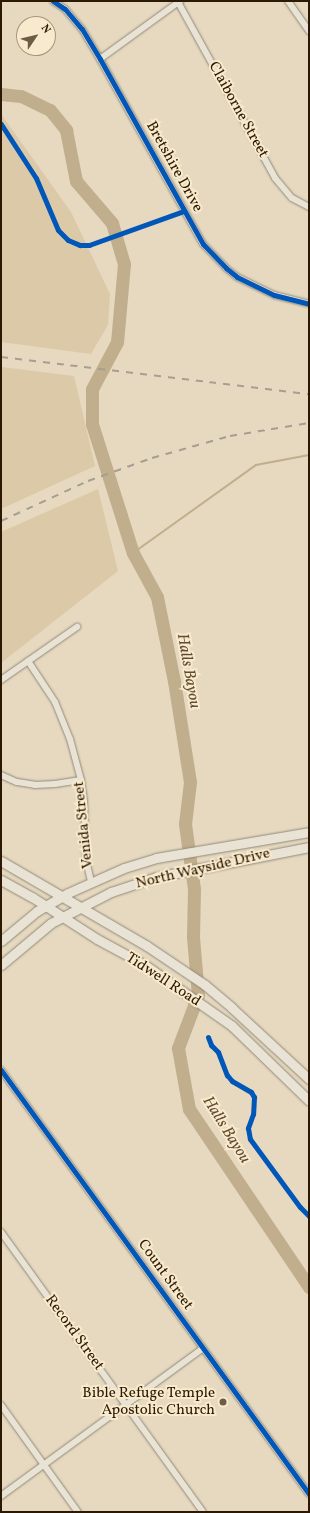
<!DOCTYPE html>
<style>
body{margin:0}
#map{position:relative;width:310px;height:1513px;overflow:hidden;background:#e6d9c0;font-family:Vollkorn,serif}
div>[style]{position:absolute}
.green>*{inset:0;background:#dcc9a7}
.stream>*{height:2px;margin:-1px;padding:0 1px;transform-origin:1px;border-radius:1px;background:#c1ae8c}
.river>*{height:13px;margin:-6.5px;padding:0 6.5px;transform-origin:6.5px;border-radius:6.5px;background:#c1ae8c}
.roads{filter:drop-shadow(0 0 1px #938978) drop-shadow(0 0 1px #938978)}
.minor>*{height:6px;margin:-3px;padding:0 3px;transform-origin:3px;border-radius:3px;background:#e9e3d6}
.secondary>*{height:9px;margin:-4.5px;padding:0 4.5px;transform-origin:4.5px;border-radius:4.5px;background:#e9e3d6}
.rail>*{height:2px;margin-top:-1px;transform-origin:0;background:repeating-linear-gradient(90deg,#a59e92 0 7px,transparent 0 14px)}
.cycleway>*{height:5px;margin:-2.5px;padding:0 2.5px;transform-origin:2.5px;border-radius:2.5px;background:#0057b8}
.dots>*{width:11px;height:11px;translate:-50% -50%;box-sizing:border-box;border:2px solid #f8eacc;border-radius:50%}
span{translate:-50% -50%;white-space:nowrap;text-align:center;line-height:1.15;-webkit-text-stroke:4px #f8eacc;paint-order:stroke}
.street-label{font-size:15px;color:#2d1803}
.poi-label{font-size:15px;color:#2d1803}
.right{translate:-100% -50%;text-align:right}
.water-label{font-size:16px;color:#624c31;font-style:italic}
.frame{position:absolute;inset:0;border:2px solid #2d1803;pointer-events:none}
.north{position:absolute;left:16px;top:16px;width:40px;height:40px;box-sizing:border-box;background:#f8eacc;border:1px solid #a7967c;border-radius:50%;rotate:55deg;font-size:11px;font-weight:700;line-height:16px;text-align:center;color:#2d1803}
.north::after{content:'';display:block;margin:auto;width:14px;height:18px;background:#6e5c45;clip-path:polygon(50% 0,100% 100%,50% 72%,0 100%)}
</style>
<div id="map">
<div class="green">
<div style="clip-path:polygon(1px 114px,71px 212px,110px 294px,108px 325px,91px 354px,1px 342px)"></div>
<div style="clip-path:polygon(1px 367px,74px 376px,95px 466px,1px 509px)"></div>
<div style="clip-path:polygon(98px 489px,118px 571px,1px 663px,1px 532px)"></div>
</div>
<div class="stream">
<div style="left:133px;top:553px;width:151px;rotate:-35.6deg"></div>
<div style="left:256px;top:465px;width:54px;rotate:-10.7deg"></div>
</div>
<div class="river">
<div style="left:1px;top:94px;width:20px;rotate:6deg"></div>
<div style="left:21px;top:96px;width:32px;rotate:26deg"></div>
<div style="left:50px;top:110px;width:26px;rotate:51deg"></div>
<div style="left:66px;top:130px;width:52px;rotate:78.9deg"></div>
<div style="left:76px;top:181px;width:55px;rotate:49.4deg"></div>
<div style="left:112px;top:223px;width:43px;rotate:73.7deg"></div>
<div style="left:124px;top:264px;width:78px;rotate:95.1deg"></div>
<div style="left:117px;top:342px;width:53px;rotate:118deg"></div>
<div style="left:92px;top:389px;width:35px;rotate:90deg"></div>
<div style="left:92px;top:424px;width:135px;rotate:72.4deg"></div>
<div style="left:133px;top:553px;width:50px;rotate:61.4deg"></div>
<div style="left:157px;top:597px;width:86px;rotate:78.6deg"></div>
<div style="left:174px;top:681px;width:102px;rotate:81deg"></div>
<div style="left:190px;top:782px;width:42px;rotate:96.8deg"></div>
<div style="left:185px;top:824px;width:66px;rotate:82.1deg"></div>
<div style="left:194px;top:889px;width:48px;rotate:91.2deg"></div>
<div style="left:193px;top:937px;width:58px;rotate:85.1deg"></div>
<div style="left:198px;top:995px;width:57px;rotate:110.7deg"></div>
<div style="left:178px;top:1048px;width:62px;rotate:79.8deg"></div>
<div style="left:189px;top:1109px;width:215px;rotate:56deg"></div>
</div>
<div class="roads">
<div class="minor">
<div style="left:53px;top:1px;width:14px;rotate:34deg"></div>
<div style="left:65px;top:9px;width:26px;rotate:50deg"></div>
<div style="left:82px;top:29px;width:35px;rotate:59deg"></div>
<div style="left:100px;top:59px;width:212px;rotate:60.9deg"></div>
<div style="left:203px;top:244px;width:33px;rotate:46deg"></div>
<div style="left:226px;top:268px;width:14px;rotate:39deg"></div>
<div style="left:237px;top:277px;width:41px;rotate:25.9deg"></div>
<div style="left:274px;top:295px;width:36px;rotate:14deg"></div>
<div style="left:288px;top:1px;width:37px;rotate:55deg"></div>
<div style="left:178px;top:2px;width:201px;rotate:61.1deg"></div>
<div style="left:275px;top:178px;width:26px;rotate:50deg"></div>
<div style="left:292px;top:198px;width:19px;rotate:28deg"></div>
<div style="left:100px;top:59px;width:99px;rotate:-35.9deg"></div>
<div style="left:28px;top:661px;width:49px;rotate:56.6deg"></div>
<div style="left:55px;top:702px;width:40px;rotate:68deg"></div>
<div style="left:70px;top:739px;width:42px;rotate:75deg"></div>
<div style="left:81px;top:780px;width:22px;rotate:82deg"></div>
<div style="left:84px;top:802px;width:58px;rotate:88deg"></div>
<div style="left:86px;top:860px;width:23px;rotate:77deg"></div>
<div style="left:1px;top:680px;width:93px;rotate:-34.9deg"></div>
<div style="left:1px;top:775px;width:17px;rotate:24deg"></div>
<div style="left:17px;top:782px;width:18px;rotate:9deg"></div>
<div style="left:35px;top:785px;width:20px;rotate:-3deg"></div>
<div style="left:55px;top:784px;width:26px;rotate:-9deg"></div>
<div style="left:1px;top:1070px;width:524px;rotate:54deg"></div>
<div style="left:1px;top:1232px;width:345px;rotate:54.2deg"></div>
<div style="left:1px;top:1405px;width:132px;rotate:54.3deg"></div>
<div style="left:1px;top:1496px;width:250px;rotate:-36.2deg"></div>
</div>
<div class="secondary">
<div style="left:1px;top:861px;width:169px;rotate:30.2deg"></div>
<div style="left:147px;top:946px;width:70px;rotate:33.9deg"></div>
<div style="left:205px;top:985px;width:35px;rotate:40deg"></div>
<div style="left:232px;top:1008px;width:105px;rotate:42.7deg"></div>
<div style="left:1px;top:880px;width:35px;rotate:29deg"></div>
<div style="left:32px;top:897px;width:77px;rotate:32.9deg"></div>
<div style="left:97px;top:939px;width:55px;rotate:28.4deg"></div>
<div style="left:145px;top:965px;width:106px;rotate:35deg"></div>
<div style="left:232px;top:1026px;width:107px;rotate:44.2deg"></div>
<div style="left:1px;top:941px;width:47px;rotate:-39.8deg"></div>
<div style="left:37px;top:911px;width:36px;rotate:-30deg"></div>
<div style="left:68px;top:893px;width:61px;rotate:-24.1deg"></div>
<div style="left:124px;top:868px;width:34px;rotate:-17deg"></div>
<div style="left:156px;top:858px;width:155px;rotate:-9.6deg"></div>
<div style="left:1px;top:965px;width:65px;rotate:-40deg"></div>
<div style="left:51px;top:923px;width:68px;rotate:-27.3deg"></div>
<div style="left:111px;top:892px;width:47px;rotate:-18.4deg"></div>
<div style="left:156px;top:877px;width:156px;rotate:-11.1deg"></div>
</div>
</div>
<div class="rail">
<div style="left:1px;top:357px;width:310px;rotate:6.9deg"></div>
<div style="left:1px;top:521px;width:96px;rotate:-24.7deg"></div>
<div style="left:88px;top:481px;width:68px;rotate:-19.8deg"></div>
<div style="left:152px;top:458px;width:81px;rotate:-15.8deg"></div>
<div style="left:230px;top:436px;width:80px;rotate:-9.3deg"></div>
</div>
<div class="cycleway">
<div style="left:53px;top:1px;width:14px;rotate:34deg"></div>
<div style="left:65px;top:9px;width:26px;rotate:50deg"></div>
<div style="left:82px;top:29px;width:35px;rotate:59deg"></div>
<div style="left:100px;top:59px;width:212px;rotate:60.9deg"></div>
<div style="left:203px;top:244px;width:33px;rotate:46deg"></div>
<div style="left:226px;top:268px;width:14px;rotate:39deg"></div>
<div style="left:237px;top:277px;width:41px;rotate:25.9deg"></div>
<div style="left:274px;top:295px;width:36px;rotate:14deg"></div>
<div style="left:1px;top:124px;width:64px;rotate:57.1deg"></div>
<div style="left:36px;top:178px;width:56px;rotate:67.1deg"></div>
<div style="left:58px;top:230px;width:14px;rotate:45deg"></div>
<div style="left:68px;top:240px;width:13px;rotate:23deg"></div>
<div style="left:80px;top:245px;width:9px"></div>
<div style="left:89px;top:245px;width:101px;rotate:-19.7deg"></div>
<div style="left:208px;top:1037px;width:9px;rotate:69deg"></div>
<div style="left:211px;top:1045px;width:10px;rotate:45deg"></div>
<div style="left:218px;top:1052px;width:25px;rotate:69deg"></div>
<div style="left:227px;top:1075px;width:8px;rotate:50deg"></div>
<div style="left:232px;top:1081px;width:22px;rotate:30deg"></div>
<div style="left:251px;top:1092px;width:6px;rotate:59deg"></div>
<div style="left:254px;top:1097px;width:17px;rotate:93deg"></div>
<div style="left:253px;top:1114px;width:15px;rotate:110deg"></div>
<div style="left:248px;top:1128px;width:11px;rotate:80deg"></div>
<div style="left:250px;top:1139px;width:84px;rotate:53.7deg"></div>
<div style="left:300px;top:1207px;width:13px;rotate:45deg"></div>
<div style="left:1px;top:1070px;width:524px;rotate:54deg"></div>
</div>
<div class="dots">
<div style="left:223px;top:1402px;background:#6e5c45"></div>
</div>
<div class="street-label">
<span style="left:238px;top:110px;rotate:61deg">Claiborne Street</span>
<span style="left:174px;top:167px;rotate:61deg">Bretshire Drive</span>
<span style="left:84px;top:825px;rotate:-96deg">Venida Street</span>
<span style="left:203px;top:869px;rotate:-13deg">North Wayside Drive</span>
<span style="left:163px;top:980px;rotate:33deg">Tidwell Road</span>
<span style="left:165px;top:1275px;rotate:54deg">Count Street</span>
<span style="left:74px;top:1333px;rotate:54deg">Record Street</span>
</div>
<div class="poi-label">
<span class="right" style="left:215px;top:1402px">Bible Refuge Temple<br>Apostolic Church</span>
</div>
<div class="water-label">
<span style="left:188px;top:671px;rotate:80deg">Halls Bayou</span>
<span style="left:226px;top:1130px;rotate:58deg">Halls Bayou</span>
</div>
<div class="frame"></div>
<div class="north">N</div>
</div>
